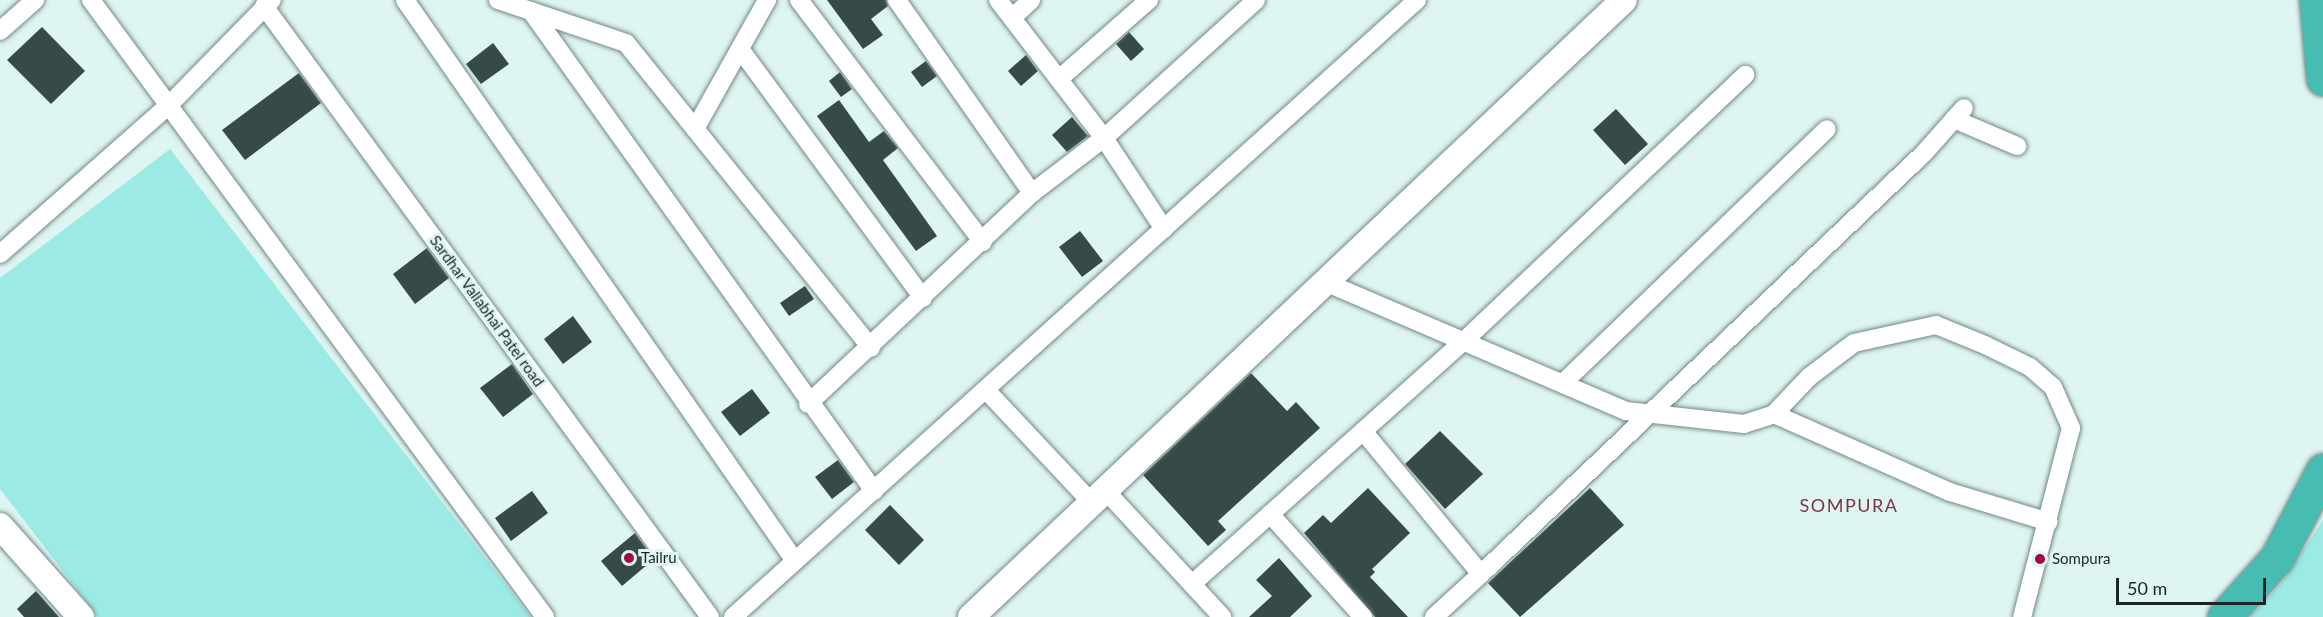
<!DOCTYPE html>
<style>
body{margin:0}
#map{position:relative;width:2323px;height:617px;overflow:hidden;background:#def5f2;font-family:Lato,sans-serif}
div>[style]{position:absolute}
.green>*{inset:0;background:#9bebe4}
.building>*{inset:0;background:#364a48}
.roads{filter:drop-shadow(0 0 2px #738886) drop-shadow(0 0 2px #738886)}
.street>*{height:18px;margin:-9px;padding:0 9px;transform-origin:9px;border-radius:9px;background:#fff}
.secondary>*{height:26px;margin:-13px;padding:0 13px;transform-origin:13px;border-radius:13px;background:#fff}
.highway>*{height:33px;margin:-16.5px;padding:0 16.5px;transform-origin:16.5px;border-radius:16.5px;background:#46bcb3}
.dots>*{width:16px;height:16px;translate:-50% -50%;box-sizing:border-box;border:3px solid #def5f2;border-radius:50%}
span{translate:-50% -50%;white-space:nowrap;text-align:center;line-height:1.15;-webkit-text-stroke:6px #def5f2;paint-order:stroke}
.street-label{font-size:15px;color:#1c2524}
.poi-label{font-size:15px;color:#1c2524}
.left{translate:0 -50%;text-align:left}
.quarter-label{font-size:18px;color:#7b3444;letter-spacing:1.5px}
.scale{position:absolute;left:2116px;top:578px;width:150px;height:27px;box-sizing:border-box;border:3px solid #1c2524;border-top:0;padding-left:8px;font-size:18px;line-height:21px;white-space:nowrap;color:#1c2524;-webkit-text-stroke:4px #def5f2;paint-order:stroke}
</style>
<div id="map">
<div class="green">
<div style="clip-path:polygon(170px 149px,531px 617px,98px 617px,0 489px,0 278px)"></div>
<div style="clip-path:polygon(2323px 520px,2323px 617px,2250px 617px,2284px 580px)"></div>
</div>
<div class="building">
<div style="clip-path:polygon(827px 0,886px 0,888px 6px,871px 19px,883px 35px,863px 49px)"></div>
<div style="clip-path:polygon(42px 27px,85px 71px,51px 104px,7px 60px)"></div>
<div style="clip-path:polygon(1129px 32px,1144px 49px,1131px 61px,1116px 44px)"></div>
<div style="clip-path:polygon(493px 43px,509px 64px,481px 84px,466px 64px)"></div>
<div style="clip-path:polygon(1026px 55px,1038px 71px,1021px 86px,1008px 71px)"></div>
<div style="clip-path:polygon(926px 61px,937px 76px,922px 87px,911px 72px)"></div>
<div style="clip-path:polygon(840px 72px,852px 89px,841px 97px,829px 81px)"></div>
<div style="clip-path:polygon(299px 73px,321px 103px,245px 160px,222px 130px)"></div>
<div style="clip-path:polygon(839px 100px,869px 142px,884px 131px,898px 148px,883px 160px,937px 236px,916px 251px,817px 116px)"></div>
<div style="clip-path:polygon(1616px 109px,1648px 144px,1625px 165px,1593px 130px)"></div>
<div style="clip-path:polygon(1072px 117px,1088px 136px,1067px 152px,1052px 135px)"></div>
<div style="clip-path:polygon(1080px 231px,1103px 261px,1082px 277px,1059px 247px)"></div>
<div style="clip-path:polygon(427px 248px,449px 278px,415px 304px,393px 274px)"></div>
<div style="clip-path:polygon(805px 286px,814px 299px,789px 316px,780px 303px)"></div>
<div style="clip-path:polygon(573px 316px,592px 342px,563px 364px,544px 339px)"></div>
<div style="clip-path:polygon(512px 364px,533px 394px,503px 417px,480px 388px)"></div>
<div style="clip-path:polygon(1251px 373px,1287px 411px,1296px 402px,1320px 428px,1218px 521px,1226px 530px,1208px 546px,1143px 475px)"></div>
<div style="clip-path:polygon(752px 389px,770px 413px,740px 436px,721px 412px)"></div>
<div style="clip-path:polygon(1440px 431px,1483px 474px,1445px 509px,1405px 464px)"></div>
<div style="clip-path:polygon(838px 460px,854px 482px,832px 499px,815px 477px)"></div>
<div style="clip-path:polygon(1368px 488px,1410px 533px,1372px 569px,1375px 572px,1370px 577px,1408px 617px,1375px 617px,1304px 533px,1323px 515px,1331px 523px)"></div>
<div style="clip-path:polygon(1590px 488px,1624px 525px,1520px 617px,1488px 583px)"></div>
<div style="clip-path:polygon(532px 491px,548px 513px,511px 541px,495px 518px)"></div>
<div style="clip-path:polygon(890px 505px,924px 540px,899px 565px,865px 530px)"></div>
<div style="clip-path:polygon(635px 533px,654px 559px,622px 586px,601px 561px)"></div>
<div style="clip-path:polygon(1279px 558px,1312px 596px,1290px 617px,1249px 617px,1272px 596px,1256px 580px)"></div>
<div style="clip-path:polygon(36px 591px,59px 617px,24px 617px,17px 609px)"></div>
</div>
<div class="roads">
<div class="street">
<div style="left:91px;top:0;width:766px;rotate:53.65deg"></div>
<div style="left:405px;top:0;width:683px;rotate:55.19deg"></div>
<div style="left:498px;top:0;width:135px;rotate:18.6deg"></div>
<div style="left:626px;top:43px;width:391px;rotate:51.2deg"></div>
<div style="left:799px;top:0;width:304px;rotate:52.8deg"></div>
<div style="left:998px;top:0;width:174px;rotate:52.5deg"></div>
<div style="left:1104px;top:138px;width:109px;rotate:56.6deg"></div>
<div style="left:264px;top:6px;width:756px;rotate:53.87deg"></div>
<div style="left:531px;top:11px;width:590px;rotate:54.45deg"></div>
<div style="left:1012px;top:18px;width:26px;rotate:-43deg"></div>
<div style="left:0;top:31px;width:47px;rotate:-41.5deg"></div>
<div style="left:740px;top:49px;width:309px;rotate:53.7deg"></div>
<div style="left:1059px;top:79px;width:120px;rotate:-41.3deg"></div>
<div style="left:1954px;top:119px;width:69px;rotate:23.2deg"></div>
<div style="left:695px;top:129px;width:148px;rotate:-60.8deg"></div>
<div style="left:1032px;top:193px;width:91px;rotate:-37.4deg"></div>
<div style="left:1104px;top:138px;width:205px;rotate:-42.2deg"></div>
<div style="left:0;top:254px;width:225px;rotate:-41.4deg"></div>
<div style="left:169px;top:105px;width:147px;rotate:-45.6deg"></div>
<div style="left:1325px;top:282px;width:327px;rotate:23.2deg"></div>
<div style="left:1626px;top:411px;width:119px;rotate:6.3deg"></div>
<div style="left:1744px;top:424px;width:32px;rotate:-18deg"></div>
<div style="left:1774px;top:414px;width:51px;rotate:-46.6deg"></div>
<div style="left:1809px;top:377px;width:56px;rotate:-37.1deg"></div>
<div style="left:1854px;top:343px;width:84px;rotate:-12.4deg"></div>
<div style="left:1936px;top:325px;width:53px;rotate:22.2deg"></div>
<div style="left:1985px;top:345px;width:50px;rotate:26.1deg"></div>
<div style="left:2030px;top:367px;width:30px;rotate:41deg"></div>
<div style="left:2053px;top:387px;width:45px;rotate:66.3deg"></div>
<div style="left:2071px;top:428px;width:195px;rotate:104.5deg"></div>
<div style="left:1563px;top:383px;width:366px;rotate:-43.9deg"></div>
<div style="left:986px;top:390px;width:155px;rotate:46.8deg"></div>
<div style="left:808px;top:404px;width:308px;rotate:-43.3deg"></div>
<div style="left:1032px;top:193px;width:236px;rotate:-125deg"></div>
<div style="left:1774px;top:414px;width:193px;rotate:23.9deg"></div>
<div style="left:1950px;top:492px;width:103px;rotate:16.9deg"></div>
<div style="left:1363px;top:431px;width:185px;rotate:50.5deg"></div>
<div style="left:1481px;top:574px;width:64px;rotate:137.5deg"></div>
<div style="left:1105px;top:490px;width:173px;rotate:47.3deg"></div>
<div style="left:1270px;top:514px;width:139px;rotate:47.9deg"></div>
<div style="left:1481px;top:574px;width:611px;rotate:-43.54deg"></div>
<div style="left:1924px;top:153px;width:60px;rotate:-48.4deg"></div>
<div style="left:1192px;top:584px;width:366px;rotate:-41.8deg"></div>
<div style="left:1465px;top:340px;width:386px;rotate:-43.4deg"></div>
<div style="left:733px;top:617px;width:921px;rotate:-42.05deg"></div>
</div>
<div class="secondary">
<div style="left:0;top:526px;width:122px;rotate:48.3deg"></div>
<div style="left:971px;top:617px;width:898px;rotate:-43.38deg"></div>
</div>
<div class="highway">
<div style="left:2316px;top:0;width:79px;rotate:84.9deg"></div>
<div style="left:2224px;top:617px;width:79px;rotate:-48.1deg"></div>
<div style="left:2277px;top:558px;width:99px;rotate:-62.4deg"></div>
</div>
</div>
<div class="dots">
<div style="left:629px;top:558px;background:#a20844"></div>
<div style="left:2040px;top:559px;background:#a20844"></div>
</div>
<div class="street-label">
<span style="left:487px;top:311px;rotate:54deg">Sardhar Vallabhai Patel road</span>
</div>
<div class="poi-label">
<span class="left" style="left:641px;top:558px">Tailru</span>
<span class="left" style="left:2052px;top:559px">Sompura</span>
</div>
<div class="quarter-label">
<span style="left:1849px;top:505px">SOMPURA</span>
</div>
<div class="scale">50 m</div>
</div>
